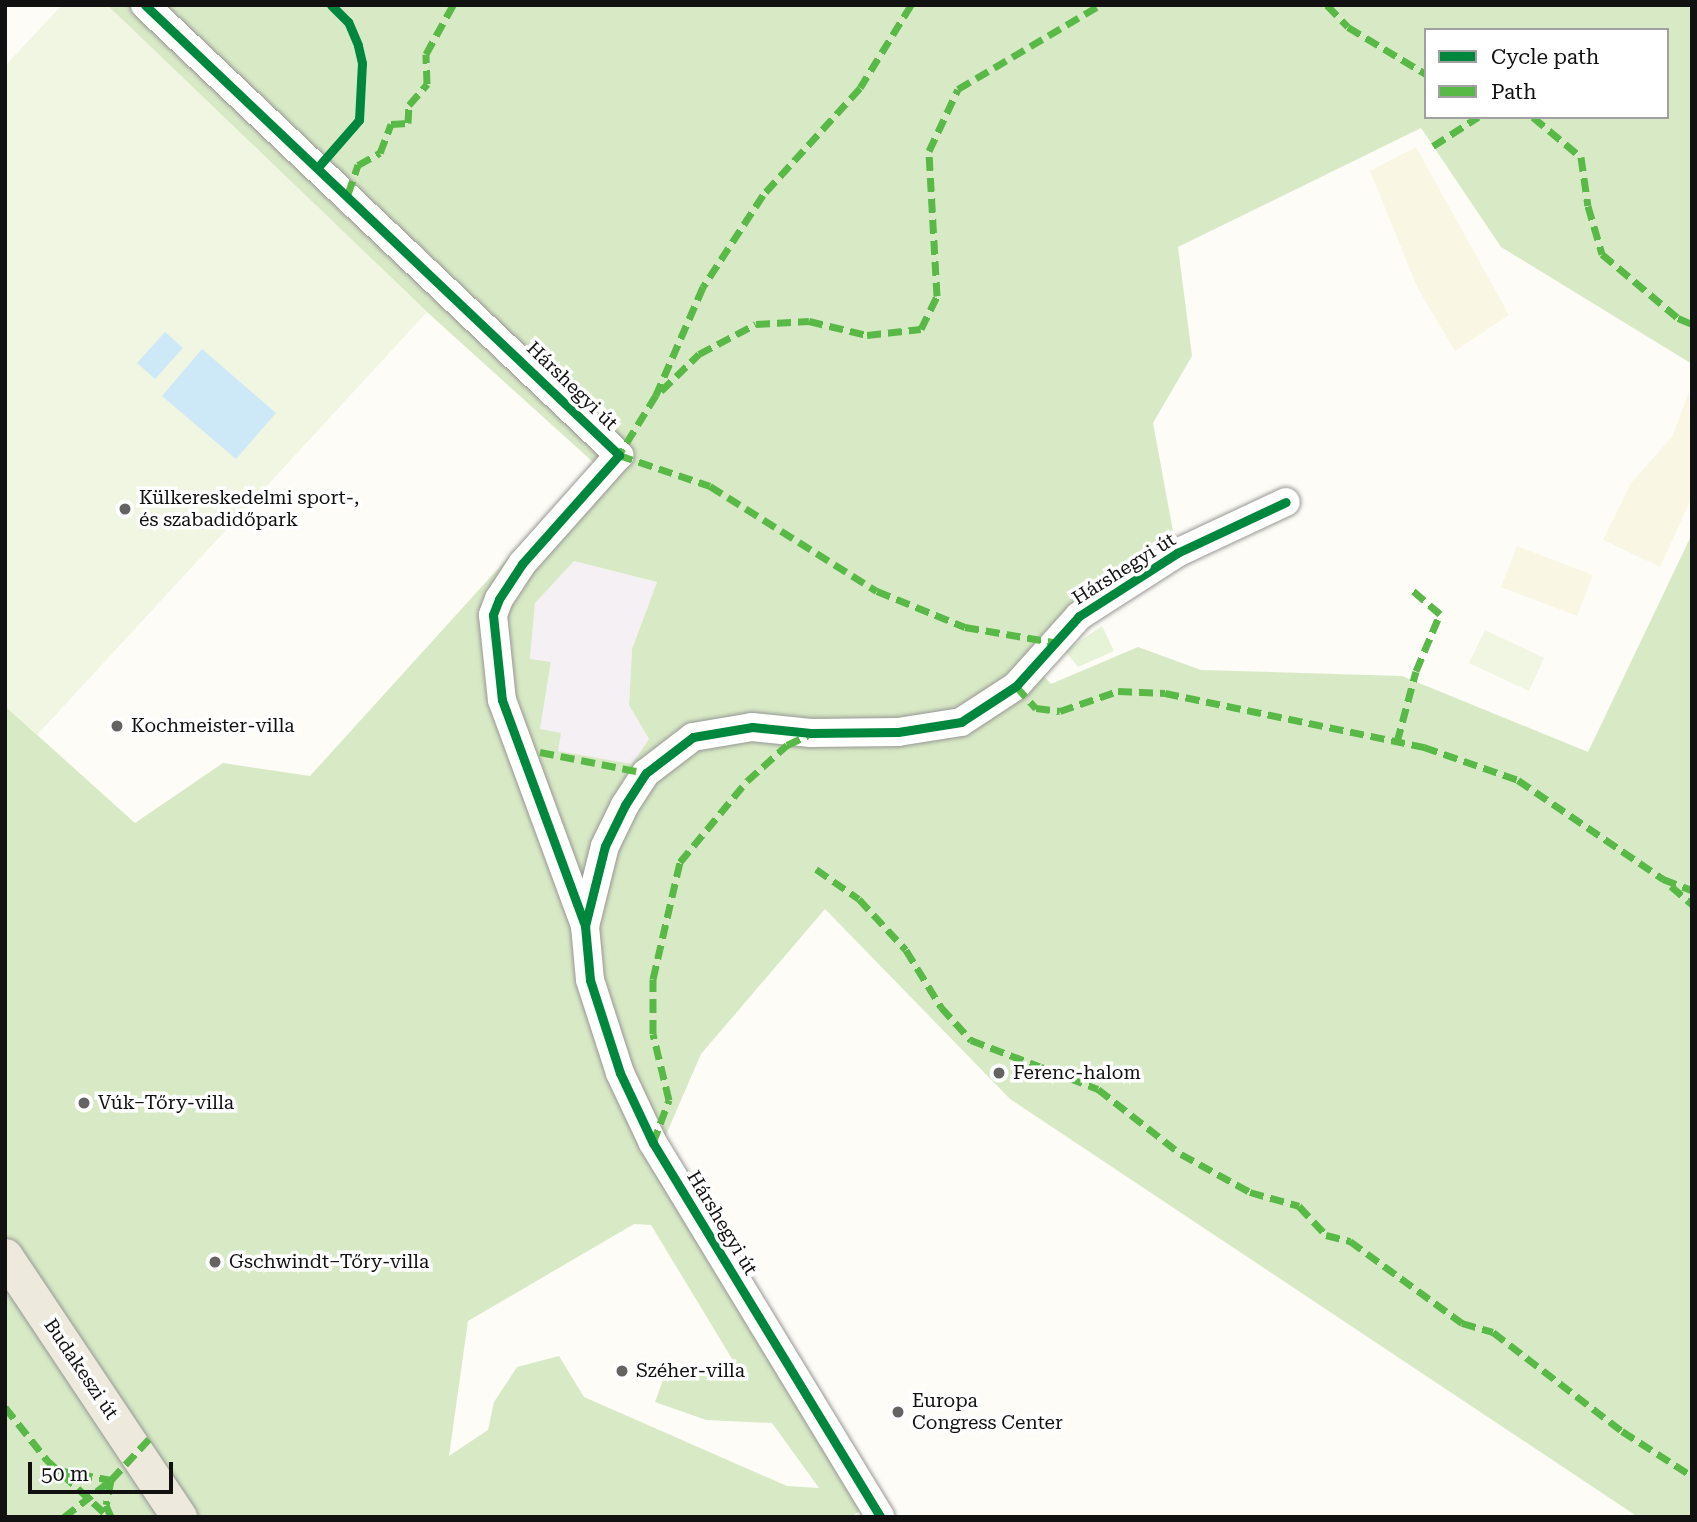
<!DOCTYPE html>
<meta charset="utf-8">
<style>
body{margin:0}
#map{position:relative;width:1697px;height:1522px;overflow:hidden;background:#fdfcf7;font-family:"Roboto Serif",serif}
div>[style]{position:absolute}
.industrial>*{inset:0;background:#f5f0f3}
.farmland>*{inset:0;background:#f9f7e4}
.green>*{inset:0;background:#e7f3d7}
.forest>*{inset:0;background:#d8eac5}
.pitch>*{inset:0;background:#f0f6e1}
.water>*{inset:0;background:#cde8f7}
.roads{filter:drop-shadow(0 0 2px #979795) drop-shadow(0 0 2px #979795)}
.minor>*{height:28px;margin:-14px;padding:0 14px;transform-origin:14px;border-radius:14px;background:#fffffe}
.major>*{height:35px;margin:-17.5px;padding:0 17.5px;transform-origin:17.5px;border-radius:17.5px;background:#ede9dc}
.quiet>*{height:7px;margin-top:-3.5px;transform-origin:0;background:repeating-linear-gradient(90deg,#58b947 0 14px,transparent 0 21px)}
.cycleway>*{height:9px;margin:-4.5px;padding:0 4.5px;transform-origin:4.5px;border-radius:4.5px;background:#00873e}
.dots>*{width:19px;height:19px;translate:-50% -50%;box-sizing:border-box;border:4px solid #fff;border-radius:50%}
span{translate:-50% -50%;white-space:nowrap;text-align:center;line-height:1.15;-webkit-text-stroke:7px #fff;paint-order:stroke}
.street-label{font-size:19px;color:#111}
.poi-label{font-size:19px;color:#111}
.left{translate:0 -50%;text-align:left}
.frame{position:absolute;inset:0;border:7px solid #111;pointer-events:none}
.legend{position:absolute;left:1424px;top:28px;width:245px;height:91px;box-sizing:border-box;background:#fff;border:2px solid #a0a0a0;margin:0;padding:9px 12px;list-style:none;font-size:21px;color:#111}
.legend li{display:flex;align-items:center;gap:14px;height:35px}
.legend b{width:35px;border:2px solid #a0a0a0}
.scale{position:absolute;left:28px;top:1462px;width:145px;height:32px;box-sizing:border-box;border:4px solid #111;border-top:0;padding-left:9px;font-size:21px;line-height:24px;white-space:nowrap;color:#111;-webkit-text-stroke:5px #fff;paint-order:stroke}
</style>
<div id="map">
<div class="industrial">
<div style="clip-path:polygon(574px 561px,657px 582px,632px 649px,629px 705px,649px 739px,632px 765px,558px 751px,540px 729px,551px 663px,530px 660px,535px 602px)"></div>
</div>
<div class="farmland">
<div style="clip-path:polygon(1416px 147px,1509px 315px,1455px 351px,1418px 289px,1370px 171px)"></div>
<div style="clip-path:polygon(1689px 392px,1692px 497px,1660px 567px,1603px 540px,1631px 483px,1672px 437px)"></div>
<div style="clip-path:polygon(1517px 546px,1593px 575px,1577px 616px,1501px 587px)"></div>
</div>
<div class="green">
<div style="clip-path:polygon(1102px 626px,1114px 651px,1078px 667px,1065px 651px)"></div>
</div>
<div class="forest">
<div style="clip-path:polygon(evenodd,107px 5px,1692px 5px,1692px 364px,1501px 247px,1421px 128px,1178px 247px,1192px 356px,1153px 423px,1177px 553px,1035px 667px,1051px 684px,1138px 647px,1201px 670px,1402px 676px,1588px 752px,1692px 534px,1692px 1517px,1638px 1517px,1010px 1099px,825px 909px,701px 1054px,662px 1144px,861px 1510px,851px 1517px,5px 1517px,5px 706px,135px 823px,223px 763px,310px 776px,594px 463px,427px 312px,107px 5px,1426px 30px,1667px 30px,1667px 117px,1426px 117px,1426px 30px,107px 5px,574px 561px,657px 582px,632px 649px,629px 705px,649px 739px,632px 764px,558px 751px,561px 733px,540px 729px,551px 662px,530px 659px,535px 603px,574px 561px,107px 5px,634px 1224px,651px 1225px,737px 1367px,709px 1377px,667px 1369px,655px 1402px,706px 1420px,772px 1423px,819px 1488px,787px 1486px,584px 1397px,559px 1356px,517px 1367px,494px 1402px,488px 1430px,449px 1456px,468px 1321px,634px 1224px)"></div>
</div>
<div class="pitch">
<div style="clip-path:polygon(62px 5px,107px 5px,427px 312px,37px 735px,5px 706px,5px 66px)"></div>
<div style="clip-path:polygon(1485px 630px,1544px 658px,1529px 691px,1469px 663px)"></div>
</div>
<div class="water">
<div style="clip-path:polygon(165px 332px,183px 348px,155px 379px,137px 363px)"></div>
<div style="clip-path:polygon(202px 349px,276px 413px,236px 459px,162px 396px)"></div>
</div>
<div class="roads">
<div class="minor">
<div style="left:145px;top:5px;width:654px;rotate:43.51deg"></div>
<div style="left:619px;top:455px;width:146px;rotate:131.7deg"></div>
<div style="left:522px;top:564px;width:42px;rotate:123.3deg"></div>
<div style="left:499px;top:599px;width:17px;rotate:111deg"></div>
<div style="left:493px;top:615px;width:85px;rotate:84deg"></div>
<div style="left:502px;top:700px;width:241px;rotate:69.8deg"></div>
<div style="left:585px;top:926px;width:54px;rotate:84.7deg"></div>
<div style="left:590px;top:980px;width:98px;rotate:72.1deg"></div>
<div style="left:620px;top:1073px;width:77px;rotate:64.8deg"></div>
<div style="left:653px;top:1143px;width:437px;rotate:58.7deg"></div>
<div style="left:585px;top:926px;width:82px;rotate:-76deg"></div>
<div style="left:605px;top:846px;width:46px;rotate:-64deg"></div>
<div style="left:625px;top:805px;width:38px;rotate:-57deg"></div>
<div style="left:646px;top:773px;width:59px;rotate:-37.5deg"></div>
<div style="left:693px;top:737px;width:60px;rotate:-9.6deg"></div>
<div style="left:752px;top:727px;width:59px;rotate:5.8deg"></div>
<div style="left:811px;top:733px;width:87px;rotate:-0.7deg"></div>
<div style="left:898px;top:732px;width:64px;rotate:-9deg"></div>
<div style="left:961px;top:722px;width:66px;rotate:-33.2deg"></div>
<div style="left:1016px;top:686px;width:94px;rotate:-48deg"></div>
<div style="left:1079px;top:616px;width:117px;rotate:-32.7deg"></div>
<div style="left:1177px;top:553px;width:120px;rotate:-25.1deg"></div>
</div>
<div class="major">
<div style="left:5px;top:1256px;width:314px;rotate:56.3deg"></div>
</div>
</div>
<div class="quiet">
<div style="left:911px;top:5px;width:97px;rotate:121.6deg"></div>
<div style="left:860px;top:88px;width:144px;rotate:132.2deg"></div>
<div style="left:763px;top:195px;width:110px;rotate:123.1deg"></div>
<div style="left:703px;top:287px;width:118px;rotate:113.5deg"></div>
<div style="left:656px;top:395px;width:70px;rotate:121.7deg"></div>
<div style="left:619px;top:455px;width:96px;rotate:18.8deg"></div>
<div style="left:710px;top:486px;width:197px;rotate:32.2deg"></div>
<div style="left:877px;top:591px;width:95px;rotate:22.2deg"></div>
<div style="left:965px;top:627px;width:89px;rotate:9.7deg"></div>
<div style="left:1327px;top:5px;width:30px;rotate:46deg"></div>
<div style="left:1348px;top:27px;width:91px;rotate:31.1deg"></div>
<div style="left:1533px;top:117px;width:62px;rotate:39.8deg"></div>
<div style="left:1581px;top:157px;width:49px;rotate:81.9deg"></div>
<div style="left:1588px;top:206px;width:50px;rotate:73.7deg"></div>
<div style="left:1602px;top:254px;width:99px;rotate:40.1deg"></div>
<div style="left:1678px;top:318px;width:15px;rotate:23deg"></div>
<div style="left:1433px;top:146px;width:54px;rotate:-32.8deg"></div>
<div style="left:348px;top:194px;width:31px;rotate:-71deg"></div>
<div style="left:358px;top:165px;width:25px;rotate:-29deg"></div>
<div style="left:380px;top:153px;width:31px;rotate:-69deg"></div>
<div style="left:391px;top:124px;width:17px;rotate:-3deg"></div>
<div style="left:408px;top:123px;width:18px;rotate:-87deg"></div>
<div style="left:409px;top:105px;width:28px;rotate:-49deg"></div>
<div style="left:427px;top:84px;width:30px;rotate:-92deg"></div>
<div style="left:426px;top:54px;width:56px;rotate:-61.1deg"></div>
<div style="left:661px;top:391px;width:53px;rotate:-44.2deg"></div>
<div style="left:699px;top:354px;width:64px;rotate:-27.8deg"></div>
<div style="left:756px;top:324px;width:53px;rotate:-3.2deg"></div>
<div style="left:809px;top:321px;width:60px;rotate:13.6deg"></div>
<div style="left:867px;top:335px;width:54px;rotate:-6.3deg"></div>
<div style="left:921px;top:329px;width:37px;rotate:-64deg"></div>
<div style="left:937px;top:296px;width:145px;rotate:-93.2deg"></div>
<div style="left:929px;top:151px;width:68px;rotate:-64.9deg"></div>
<div style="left:958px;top:89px;width:165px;rotate:-30.6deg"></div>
<div style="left:1016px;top:686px;width:30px;rotate:48deg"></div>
<div style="left:1036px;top:708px;width:24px;rotate:7deg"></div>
<div style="left:1060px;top:711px;width:61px;rotate:-19deg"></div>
<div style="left:1118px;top:691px;width:47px;rotate:2.4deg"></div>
<div style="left:1165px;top:693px;width:265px;rotate:11.8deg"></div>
<div style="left:1424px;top:747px;width:100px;rotate:19.3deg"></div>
<div style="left:1518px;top:780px;width:176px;rotate:34.3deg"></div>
<div style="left:1663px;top:879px;width:31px;rotate:21deg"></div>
<div style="left:1397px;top:742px;width:73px;rotate:-75deg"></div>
<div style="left:1416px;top:671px;width:62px;rotate:-67.2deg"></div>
<div style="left:1440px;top:614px;width:38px;rotate:-139deg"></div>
<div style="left:540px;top:752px;width:108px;rotate:11.2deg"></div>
<div style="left:816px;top:869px;width:52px;rotate:34.9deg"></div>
<div style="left:859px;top:899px;width:69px;rotate:47.3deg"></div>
<div style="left:906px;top:950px;width:67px;rotate:58.4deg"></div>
<div style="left:941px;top:1007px;width:45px;rotate:47.7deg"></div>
<div style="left:971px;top:1040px;width:136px;rotate:21.1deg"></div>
<div style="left:1098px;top:1089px;width:105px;rotate:38.1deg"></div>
<div style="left:1181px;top:1154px;width:79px;rotate:28.8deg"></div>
<div style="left:1250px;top:1192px;width:51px;rotate:15.9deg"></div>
<div style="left:1299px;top:1206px;width:40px;rotate:47deg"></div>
<div style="left:1326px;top:1235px;width:25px;rotate:14deg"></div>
<div style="left:1350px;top:1241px;width:139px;rotate:36.2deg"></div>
<div style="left:1462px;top:1323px;width:32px;rotate:16deg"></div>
<div style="left:1493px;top:1332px;width:163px;rotate:37.5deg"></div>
<div style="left:1622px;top:1431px;width:83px;rotate:32.7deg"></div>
<div style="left:1671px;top:886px;width:28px;rotate:41deg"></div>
<div style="left:653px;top:1143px;width:46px;rotate:-69.6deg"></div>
<div style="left:669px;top:1100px;width:68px;rotate:-103.6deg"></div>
<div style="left:653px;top:1034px;width:55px;rotate:-90deg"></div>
<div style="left:653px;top:979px;width:120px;rotate:-77deg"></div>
<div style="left:680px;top:862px;width:105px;rotate:-50.4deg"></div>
<div style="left:747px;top:781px;width:54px;rotate:-42deg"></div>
<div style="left:787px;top:745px;width:23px;rotate:-25deg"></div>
<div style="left:5px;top:1407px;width:68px;rotate:51.6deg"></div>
<div style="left:47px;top:1460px;width:84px;rotate:42.6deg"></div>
<div style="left:58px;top:1470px;width:54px;rotate:10.7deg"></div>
<div style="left:111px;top:1480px;width:25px;rotate:101deg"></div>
<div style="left:106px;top:1505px;width:13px;rotate:67deg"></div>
<div style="left:64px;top:1517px;width:60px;rotate:-38.2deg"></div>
<div style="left:111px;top:1480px;width:56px;rotate:-47.2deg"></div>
</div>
<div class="cycleway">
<div style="left:145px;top:5px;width:654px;rotate:43.51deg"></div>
<div style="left:619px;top:455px;width:146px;rotate:131.7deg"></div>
<div style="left:522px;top:564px;width:42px;rotate:123.3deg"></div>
<div style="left:499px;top:599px;width:17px;rotate:111deg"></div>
<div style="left:493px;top:615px;width:85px;rotate:84deg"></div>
<div style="left:502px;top:700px;width:241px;rotate:69.8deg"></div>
<div style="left:585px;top:926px;width:54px;rotate:84.7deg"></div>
<div style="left:590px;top:980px;width:98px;rotate:72.1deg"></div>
<div style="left:620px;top:1073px;width:77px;rotate:64.8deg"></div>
<div style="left:653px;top:1143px;width:437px;rotate:58.7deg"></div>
<div style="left:318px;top:167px;width:62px;rotate:-48.9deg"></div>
<div style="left:359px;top:120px;width:57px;rotate:-87deg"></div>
<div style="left:362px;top:63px;width:18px;rotate:-103deg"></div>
<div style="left:358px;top:45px;width:25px;rotate:-113deg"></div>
<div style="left:348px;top:22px;width:24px;rotate:-135deg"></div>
<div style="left:585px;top:926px;width:82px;rotate:-76deg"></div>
<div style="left:605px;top:846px;width:46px;rotate:-64deg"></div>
<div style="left:625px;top:805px;width:38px;rotate:-57deg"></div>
<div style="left:646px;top:773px;width:59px;rotate:-37.5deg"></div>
<div style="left:693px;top:737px;width:60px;rotate:-9.6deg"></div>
<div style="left:752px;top:727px;width:59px;rotate:5.8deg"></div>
<div style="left:811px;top:733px;width:87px;rotate:-0.7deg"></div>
<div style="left:898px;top:732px;width:64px;rotate:-9deg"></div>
<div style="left:961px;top:722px;width:66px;rotate:-33.2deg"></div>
<div style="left:1016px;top:686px;width:94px;rotate:-48deg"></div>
<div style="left:1079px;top:616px;width:117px;rotate:-32.7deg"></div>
<div style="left:1177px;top:553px;width:120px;rotate:-25.1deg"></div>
</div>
<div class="dots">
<div style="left:125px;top:509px;background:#646362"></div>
<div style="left:117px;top:726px;background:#646362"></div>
<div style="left:999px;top:1073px;background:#646362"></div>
<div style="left:84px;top:1103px;background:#646362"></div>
<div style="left:215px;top:1262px;background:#646362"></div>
<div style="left:622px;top:1371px;background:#646362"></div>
<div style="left:898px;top:1412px;background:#646362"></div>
</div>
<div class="street-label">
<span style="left:572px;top:386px;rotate:44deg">Hárshegyi út</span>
<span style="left:1124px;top:569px;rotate:-32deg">Hárshegyi út</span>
<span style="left:722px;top:1223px;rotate:59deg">Hárshegyi út</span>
<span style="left:81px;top:1369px;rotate:56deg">Budakeszi út</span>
</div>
<div class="poi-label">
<span class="left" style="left:139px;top:509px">Külkereskedelmi sport-,<br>és szabadidőpark</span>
<span class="left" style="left:131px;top:726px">Kochmeister-villa</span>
<span class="left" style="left:1013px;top:1073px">Ferenc-halom</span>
<span class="left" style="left:98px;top:1103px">Vúk–Tőry-villa</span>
<span class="left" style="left:229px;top:1262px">Gschwindt–Tőry-villa</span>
<span class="left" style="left:636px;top:1371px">Széher-villa</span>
<span class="left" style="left:912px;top:1412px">Europa<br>Congress Center</span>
</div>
<div class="frame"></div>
<ul class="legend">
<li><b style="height:9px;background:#00873e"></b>Cycle path</li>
<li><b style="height:9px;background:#58b947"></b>Path</li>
</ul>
<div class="scale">50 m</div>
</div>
